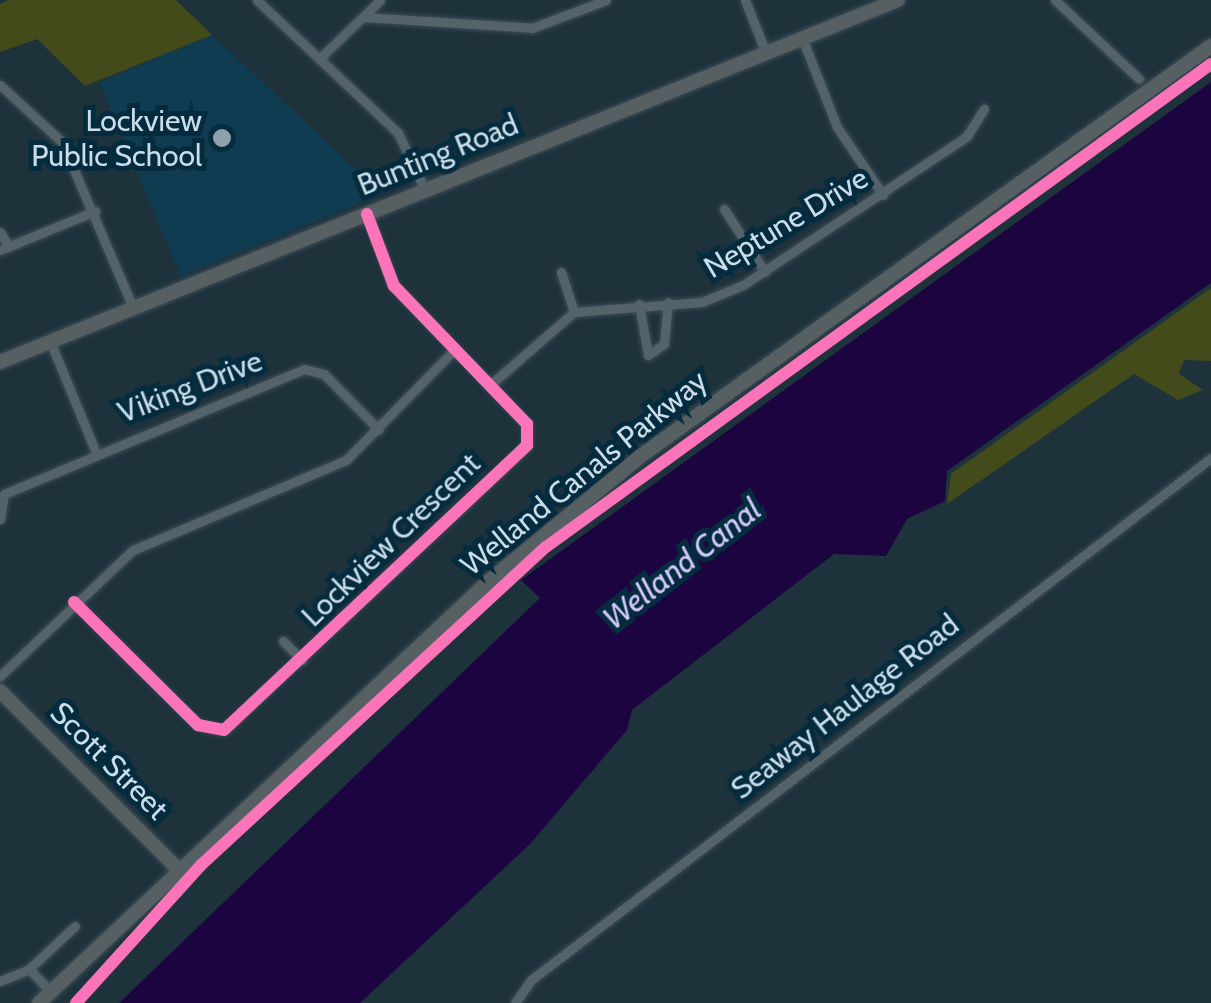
<!DOCTYPE html>
<style>
body{margin:0}
#map{position:relative;width:1211px;height:1003px;overflow:hidden;background:#1e323c;font-family:Cabin,sans-serif}
div>[style]{position:absolute}
.built>*{inset:0;background:#103c51}
.green>*{inset:0;background:#434b1a}
.water>*{inset:0;background:#1c0441}
.roads{filter:drop-shadow(0 0 2px #3e4d55) drop-shadow(0 0 2px #3e4d55)}
.street>*{height:9px;margin:-4.5px;padding:0 4.5px;transform-origin:4.5px;border-radius:4.5px;background:#54626a}
.secondary>*{height:14px;margin:-7px;padding:0 7px;transform-origin:7px;border-radius:7px;background:#565f62}
.cycleway>*{height:12px;margin:-6px;padding:0 6px;transform-origin:6px;border-radius:6px;background:#fb73b8}
.dots>*{width:28px;height:28px;translate:-50% -50%;box-sizing:border-box;border:5px solid #052b3e;border-radius:50%}
span{translate:-50% -50%;white-space:nowrap;text-align:center;line-height:1.15;-webkit-text-stroke:10px #052b3e;paint-order:stroke}
.poi-label{font-size:30px;color:#cadde9}
.right{translate:-100% -50%;text-align:right}
.street-label{font-size:30px;color:#cadde9}
.water-label{font-size:32px;color:#d2c7fa;font-style:italic}
</style>
<div id="map">
<div class="built">
<div style="clip-path:polygon(212px 35px,382px 194px,181px 276px,99px 82px)"></div>
</div>
<div class="green">
<div style="clip-path:polygon(176px 0,212px 35px,85px 86px,37px 39px,0 52px,0 4px,9px 0)"></div>
<div style="clip-path:polygon(1211px 288px,1211px 361px,1184px 360px,1179px 374px,1203px 390px,1178px 400px,1134px 374px,947px 504px,951px 474px)"></div>
</div>
<div class="water">
<div style="clip-path:polygon(1211px 82px,1211px 283px,947px 471px,945px 501px,907px 519px,886px 556px,834px 554px,632px 710px,627px 730px,530px 844px,360px 1003px,119px 1003px,540px 598px,521px 580px)"></div>
</div>
<div class="roads">
<div class="street">
<div style="left:257px;top:0;width:194px;rotate:43.3deg"></div>
<div style="left:398px;top:133px;width:63px;rotate:64.7deg"></div>
<div style="left:745px;top:0;width:57px;rotate:68.4deg"></div>
<div style="left:1055px;top:0;width:115px;rotate:43.2deg"></div>
<div style="left:364px;top:17px;width:168px;rotate:3.7deg"></div>
<div style="left:532px;top:28px;width:79px;rotate:-20.7deg"></div>
<div style="left:802px;top:38px;width:96px;rotate:68.5deg"></div>
<div style="left:837px;top:127px;width:82px;rotate:55.9deg"></div>
<div style="left:319px;top:59px;width:85px;rotate:-44deg"></div>
<div style="left:0;top:85px;width:84px;rotate:42.6deg"></div>
<div style="left:62px;top:142px;width:181px;rotate:66.8deg"></div>
<div style="left:724px;top:209px;width:75px;rotate:56.9deg"></div>
<div style="left:0;top:232px;width:17px;rotate:59deg"></div>
<div style="left:0;top:250px;width:103px;rotate:-22.3deg"></div>
<div style="left:561px;top:272px;width:42px;rotate:72deg"></div>
<div style="left:639px;top:304px;width:52px;rotate:80deg"></div>
<div style="left:648px;top:355px;width:19px;rotate:-35deg"></div>
<div style="left:664px;top:344px;width:42px;rotate:-84.6deg"></div>
<div style="left:50px;top:341px;width:118px;rotate:67.6deg"></div>
<div style="left:490px;top:385px;width:111px;rotate:-41deg"></div>
<div style="left:574px;top:312px;width:128px;rotate:-4.5deg"></div>
<div style="left:702px;top:302px;width:44px;rotate:-22.5deg"></div>
<div style="left:743px;top:285px;width:269px;rotate:-33.6deg"></div>
<div style="left:967px;top:136px;width:32px;rotate:-58deg"></div>
<div style="left:4px;top:494px;width:325px;rotate:-22.6deg"></div>
<div style="left:304px;top:369px;width:21px;rotate:14deg"></div>
<div style="left:324px;top:374px;width:78px;rotate:45.5deg"></div>
<div style="left:0;top:519px;width:25px;rotate:-81deg"></div>
<div style="left:74px;top:602px;width:175px;rotate:44.8deg"></div>
<div style="left:198px;top:725px;width:26px;rotate:11deg"></div>
<div style="left:224px;top:730px;width:416px;rotate:-43.2deg"></div>
<div style="left:527px;top:445px;width:21px;rotate:-90deg"></div>
<div style="left:527px;top:424px;width:192px;rotate:-133.9deg"></div>
<div style="left:394px;top:286px;width:77px;rotate:-110.6deg"></div>
<div style="left:283px;top:641px;width:27px;rotate:45deg"></div>
<div style="left:0;top:676px;width:183px;rotate:-43.5deg"></div>
<div style="left:133px;top:550px;width:231px;rotate:-22.9deg"></div>
<div style="left:346px;top:460px;width:154px;rotate:-45.5deg"></div>
<div style="left:29px;top:969px;width:32px;rotate:46deg"></div>
<div style="left:0;top:981px;width:31px;rotate:-22deg"></div>
<div style="left:29px;top:969px;width:63px;rotate:-43.1deg"></div>
<div style="left:515px;top:1003px;width:28px;rotate:-55deg"></div>
<div style="left:531px;top:980px;width:857px;rotate:-37.51deg"></div>
</div>
<div class="secondary">
<div style="left:0;top:362px;width:968px;rotate:-21.96deg"></div>
<div style="left:0;top:691px;width:253px;rotate:45deg"></div>
<div style="left:39px;top:1003px;width:617px;rotate:-43.16deg"></div>
<div style="left:489px;top:581px;width:193px;rotate:-39.5deg"></div>
<div style="left:638px;top:458px;width:706px;rotate:-35.72deg"></div>
</div>
</div>
<div class="cycleway">
<div style="left:74px;top:602px;width:175px;rotate:44.8deg"></div>
<div style="left:198px;top:725px;width:26px;rotate:11deg"></div>
<div style="left:224px;top:730px;width:416px;rotate:-43.2deg"></div>
<div style="left:527px;top:445px;width:21px;rotate:-90deg"></div>
<div style="left:527px;top:424px;width:192px;rotate:-133.9deg"></div>
<div style="left:394px;top:286px;width:77px;rotate:-110.6deg"></div>
<div style="left:76px;top:1003px;width:186px;rotate:-47.8deg"></div>
<div style="left:201px;top:865px;width:469px;rotate:-42.7deg"></div>
<div style="left:546px;top:547px;width:822px;rotate:-35.99deg"></div>
</div>
<div class="dots">
<div style="left:222px;top:138px;background:#8ea1ac"></div>
</div>
<div class="poi-label">
<span class="right" style="left:202px;top:138px">Lockview<br>Public School</span>
</div>
<div class="street-label">
<span style="left:438px;top:155px;rotate:-22deg">Bunting Road</span>
<span style="left:786px;top:223px;rotate:-31deg">Neptune Drive</span>
<span style="left:190px;top:387px;rotate:-21deg">Viking Drive</span>
<span style="left:584px;top:473px;rotate:-39deg">Welland Canals Parkway</span>
<span style="left:391px;top:540px;rotate:-44deg">Lockview Crescent</span>
<span style="left:845px;top:707px;rotate:-38deg">Seaway Haulage Road</span>
<span style="left:109px;top:761px;rotate:45deg">Scott Street</span>
</div>
<div class="water-label">
<span style="left:682px;top:564px;rotate:-38deg">Welland Canal</span>
</div>
</div>
